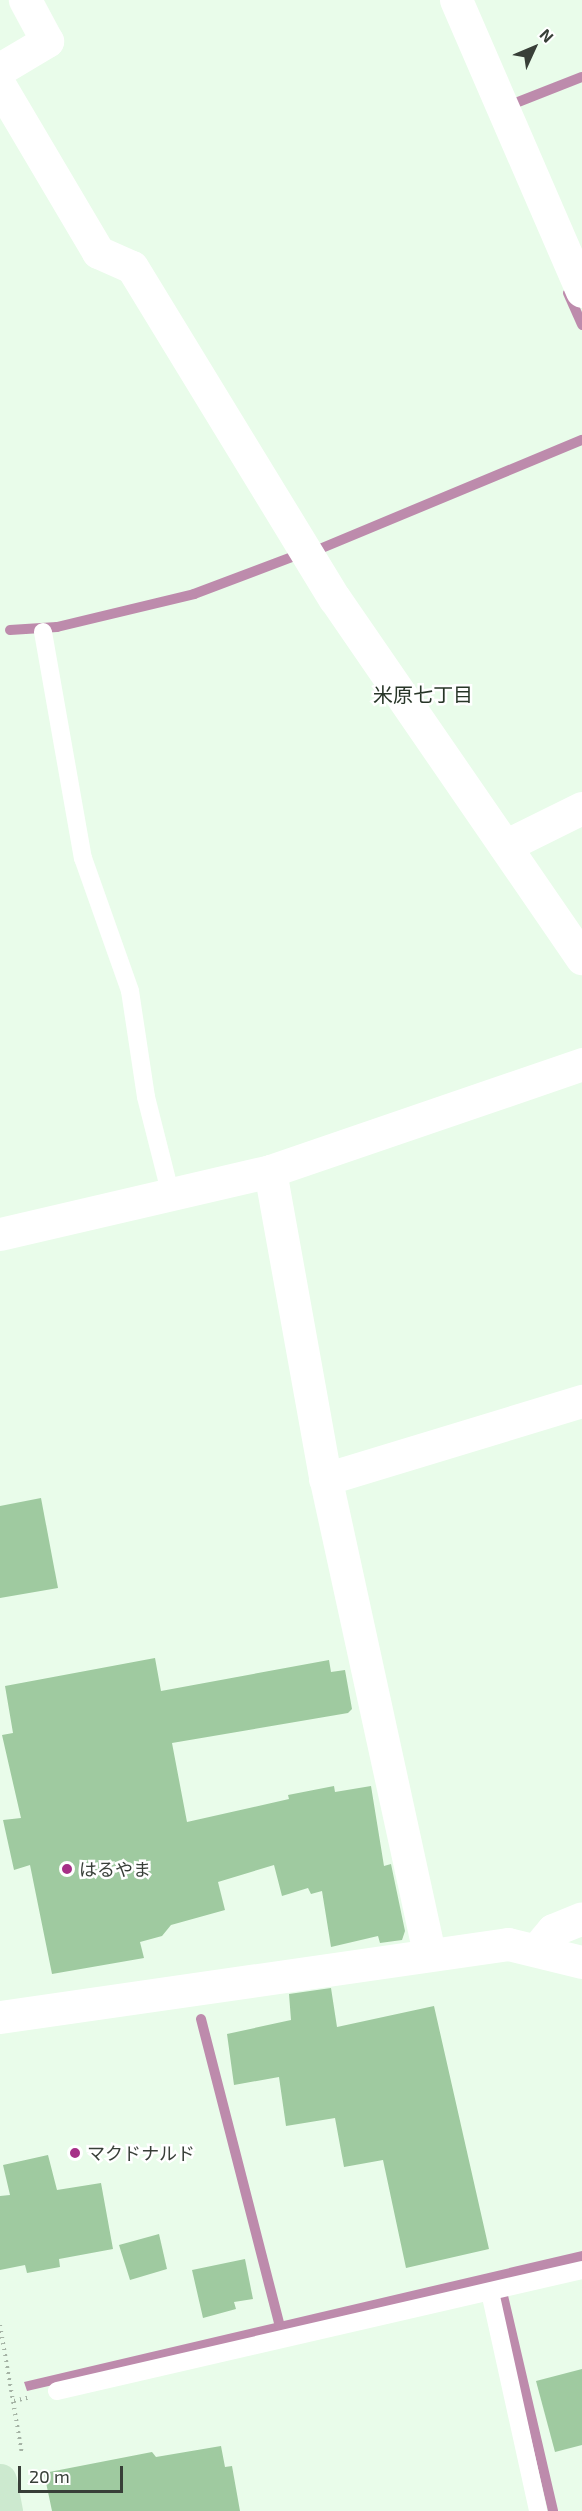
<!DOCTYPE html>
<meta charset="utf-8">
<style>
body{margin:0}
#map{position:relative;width:582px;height:2511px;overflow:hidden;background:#e9fcea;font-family:"Exo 2","Noto Sans JP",sans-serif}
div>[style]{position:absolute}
.water>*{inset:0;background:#bd8bac}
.stream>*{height:10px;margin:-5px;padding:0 5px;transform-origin:5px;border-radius:5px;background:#bd8bac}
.building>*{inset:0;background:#9fcaa0}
.path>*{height:4px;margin-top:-2px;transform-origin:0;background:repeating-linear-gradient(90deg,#a5b3a5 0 1.5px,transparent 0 6px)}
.service>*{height:18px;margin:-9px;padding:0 9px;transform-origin:9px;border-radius:9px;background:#fff}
.minor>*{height:33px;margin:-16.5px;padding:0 16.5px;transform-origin:16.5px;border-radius:16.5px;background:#fff}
.secondary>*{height:33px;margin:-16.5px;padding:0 16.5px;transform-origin:16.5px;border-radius:16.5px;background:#cce9cf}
.dots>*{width:16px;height:16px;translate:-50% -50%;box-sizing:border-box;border:3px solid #fff;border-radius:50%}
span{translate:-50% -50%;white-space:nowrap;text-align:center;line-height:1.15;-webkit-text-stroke:5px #fff;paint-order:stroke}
.poi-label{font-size:18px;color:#383f38}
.left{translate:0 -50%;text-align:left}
.neighbourhood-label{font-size:20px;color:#273527}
.north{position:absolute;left:504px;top:18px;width:60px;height:60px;-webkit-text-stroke:4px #fff;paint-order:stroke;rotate:46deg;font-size:16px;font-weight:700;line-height:24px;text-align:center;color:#383f38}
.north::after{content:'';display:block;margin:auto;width:21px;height:27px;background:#383f38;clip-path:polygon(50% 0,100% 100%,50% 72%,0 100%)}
.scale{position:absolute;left:18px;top:2466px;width:105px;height:27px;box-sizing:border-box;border:3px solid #383f38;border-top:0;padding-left:8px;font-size:18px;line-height:21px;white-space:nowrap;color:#383f38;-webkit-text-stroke:4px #fff;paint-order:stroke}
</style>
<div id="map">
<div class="water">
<div style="clip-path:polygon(582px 2251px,582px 2263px,27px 2391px,24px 2382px)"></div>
</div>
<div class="stream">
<div style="left:513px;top:104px;width:74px;rotate:-21.4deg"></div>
<div style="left:568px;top:293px;width:35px;rotate:66deg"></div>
<div style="left:322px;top:548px;width:282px;rotate:-22.6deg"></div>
<div style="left:10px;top:630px;width:47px;rotate:-3.7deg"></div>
<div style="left:57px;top:627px;width:141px;rotate:-13.5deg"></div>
<div style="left:194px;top:594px;width:110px;rotate:-20.7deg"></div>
<div style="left:201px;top:2019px;width:317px;rotate:75.6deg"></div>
<div style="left:500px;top:2283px;width:234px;rotate:76.9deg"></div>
</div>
<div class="building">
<div style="clip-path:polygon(41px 1498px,58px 1588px,0 1598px,0 1506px)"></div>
<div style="clip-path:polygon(155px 1658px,161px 1691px,329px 1660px,331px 1672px,345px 1670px,352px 1709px,348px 1713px,172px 1743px,187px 1822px,289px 1799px,288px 1795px,334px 1786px,335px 1792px,371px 1786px,384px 1866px,391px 1864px,405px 1931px,402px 1940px,380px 1943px,378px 1936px,331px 1947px,322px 1891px,311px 1894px,308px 1888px,282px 1896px,274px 1865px,218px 1882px,225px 1910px,171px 1925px,162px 1936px,140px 1942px,144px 1958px,52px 1974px,30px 1865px,14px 1870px,3px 1820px,21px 1818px,2px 1735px,13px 1733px,5px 1686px)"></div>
<div style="clip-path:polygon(331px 1988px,337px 2027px,434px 2006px,489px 2249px,406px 2268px,383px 2160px,344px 2167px,335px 2118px,286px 2126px,279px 2077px,234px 2085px,227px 2034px,291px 2020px,289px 1994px)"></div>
<div style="clip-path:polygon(48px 2155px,57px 2190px,101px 2183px,113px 2249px,59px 2259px,60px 2267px,27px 2273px,25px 2265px,0 2270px,0 2196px,10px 2195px,3px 2165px)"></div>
<div style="clip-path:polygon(159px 2234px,167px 2269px,130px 2280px,119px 2245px)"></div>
<div style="clip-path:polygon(245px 2259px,253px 2299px,234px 2302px,236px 2309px,203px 2318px,192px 2270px)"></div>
<div style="clip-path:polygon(582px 2369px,582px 2445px,555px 2452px,536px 2381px)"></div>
<div style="clip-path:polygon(221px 2446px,225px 2467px,232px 2466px,240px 2511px,52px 2511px,44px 2473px,152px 2452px,156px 2457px)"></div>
</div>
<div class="path">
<div style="left:0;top:2325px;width:131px;rotate:80.3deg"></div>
<div style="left:14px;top:2401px;width:17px;rotate:-13deg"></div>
</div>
<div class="service">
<div style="left:43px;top:632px;width:230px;rotate:80deg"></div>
<div style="left:83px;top:858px;width:141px;rotate:70.5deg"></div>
<div style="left:130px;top:991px;width:107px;rotate:81.4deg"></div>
<div style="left:146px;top:1097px;width:102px;rotate:75.8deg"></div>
<div style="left:490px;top:2292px;width:224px;rotate:77.6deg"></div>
<div style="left:57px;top:2391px;width:539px;rotate:-12.98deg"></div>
</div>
<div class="minor">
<div style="left:456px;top:0;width:317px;rotate:66.6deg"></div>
<div style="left:0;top:69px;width:55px;rotate:-30.8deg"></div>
<div style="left:47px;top:41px;width:47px;rotate:-118.2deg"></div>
<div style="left:0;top:86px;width:193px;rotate:59.4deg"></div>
<div style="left:98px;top:252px;width:37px;rotate:24deg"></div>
<div style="left:132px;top:267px;width:389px;rotate:58.6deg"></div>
<div style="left:335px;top:599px;width:436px;rotate:55.5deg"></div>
<div style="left:505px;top:846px;width:86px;rotate:-26.3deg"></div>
<div style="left:270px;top:1171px;width:310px;rotate:79.8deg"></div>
<div style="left:325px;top:1476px;width:487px;rotate:77.7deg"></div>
<div style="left:0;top:1234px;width:277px;rotate:-13.1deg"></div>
<div style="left:270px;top:1171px;width:330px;rotate:-18.9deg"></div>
<div style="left:325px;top:1479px;width:269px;rotate:-16.9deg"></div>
<div style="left:536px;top:1950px;width:26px;rotate:-50deg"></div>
<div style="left:553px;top:1930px;width:31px;rotate:-22deg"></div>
<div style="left:0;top:2017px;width:513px;rotate:-8.18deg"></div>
<div style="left:508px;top:1944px;width:76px;rotate:13.7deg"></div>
</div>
<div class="secondary">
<div style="left:0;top:2480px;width:32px;rotate:79deg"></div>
</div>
<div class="dots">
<div style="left:67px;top:1869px;background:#a62f87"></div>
<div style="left:75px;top:2153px;background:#a62f87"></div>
</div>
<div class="poi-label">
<span class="left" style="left:79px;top:1869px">はるやま</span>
<span class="left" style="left:87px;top:2153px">マクドナルド</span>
</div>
<div class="neighbourhood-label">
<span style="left:423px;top:694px">米原七丁目</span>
</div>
<div class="north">N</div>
<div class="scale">20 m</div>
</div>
